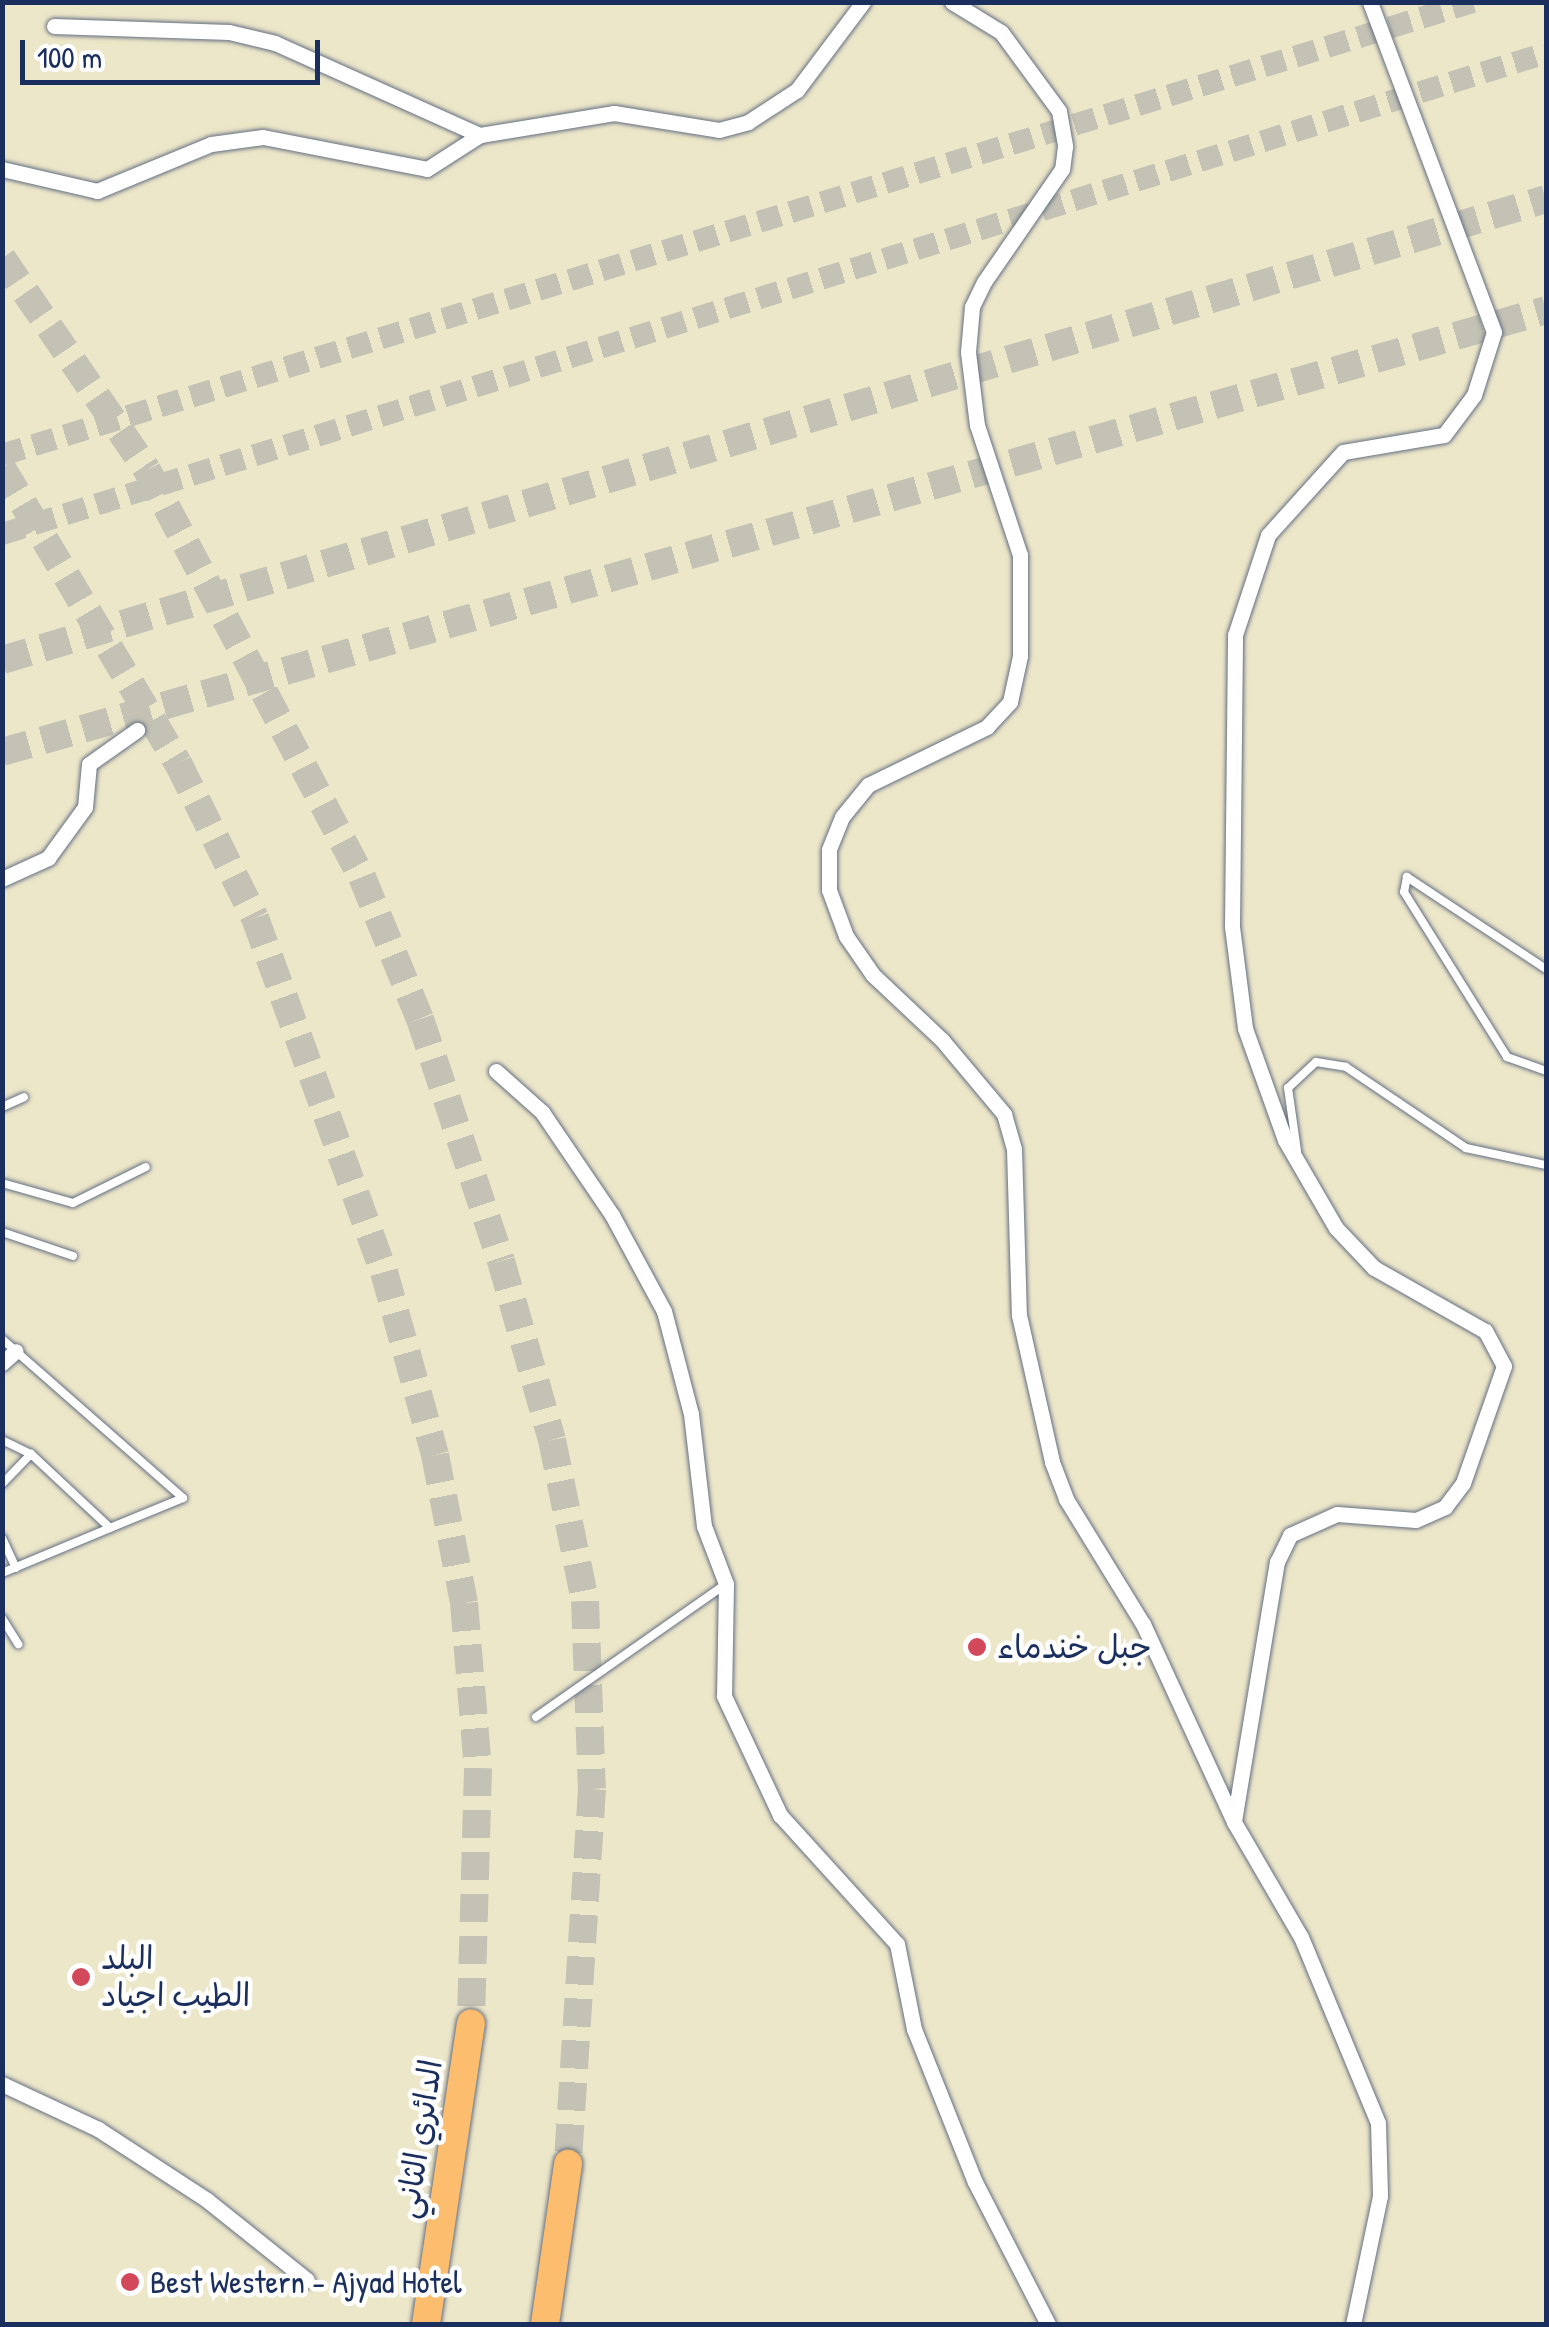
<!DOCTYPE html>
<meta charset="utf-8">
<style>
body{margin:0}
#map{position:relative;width:1549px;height:2327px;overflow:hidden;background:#ede7c9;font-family:"Patrick Hand","Playpen Sans Arabic",sans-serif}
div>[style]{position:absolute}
.secondary-tunnel>*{height:22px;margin-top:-11px;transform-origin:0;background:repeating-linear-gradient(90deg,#c3c2b4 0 22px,transparent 0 33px)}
.highway-tunnel>*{height:28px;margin-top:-14px;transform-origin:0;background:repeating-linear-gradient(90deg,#c3c2b4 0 28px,transparent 0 42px)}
.roads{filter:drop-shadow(0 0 2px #646f83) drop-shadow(0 0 2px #646f83)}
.lane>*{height:8px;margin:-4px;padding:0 4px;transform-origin:4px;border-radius:4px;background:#fff}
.street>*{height:15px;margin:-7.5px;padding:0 7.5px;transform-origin:7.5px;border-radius:7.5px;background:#fff}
.highway>*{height:28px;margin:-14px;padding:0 14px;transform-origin:14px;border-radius:14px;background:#fcbd6f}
.dots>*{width:28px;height:28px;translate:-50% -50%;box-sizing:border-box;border:5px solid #fff;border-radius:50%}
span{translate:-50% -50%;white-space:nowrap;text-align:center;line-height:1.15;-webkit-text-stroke:9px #fff;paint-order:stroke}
.poi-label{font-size:32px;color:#1b2f5e}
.left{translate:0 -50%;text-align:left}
.street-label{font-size:32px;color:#1b2f5e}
.frame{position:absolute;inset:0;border:5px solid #1b2f5e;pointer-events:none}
.scale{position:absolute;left:20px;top:40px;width:300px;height:45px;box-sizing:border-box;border:5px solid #1b2f5e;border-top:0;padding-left:12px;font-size:30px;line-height:35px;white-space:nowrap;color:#1b2f5e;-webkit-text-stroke:8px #fff;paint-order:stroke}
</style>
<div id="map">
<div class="secondary-tunnel">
<div style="left:2px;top:455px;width:1539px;rotate:-17.12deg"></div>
<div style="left:2px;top:534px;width:1617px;rotate:-17.3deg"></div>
</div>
<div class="highway-tunnel">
<div style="left:2px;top:258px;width:257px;rotate:55.6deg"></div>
<div style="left:147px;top:470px;width:460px;rotate:62.2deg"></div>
<div style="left:362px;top:877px;width:153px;rotate:67.8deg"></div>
<div style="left:420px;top:1019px;width:255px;rotate:71.5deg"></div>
<div style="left:501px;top:1261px;width:186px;rotate:74.1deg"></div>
<div style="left:552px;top:1440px;width:164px;rotate:78.4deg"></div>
<div style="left:585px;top:1601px;width:188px;rotate:87.9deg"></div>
<div style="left:592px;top:1789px;width:376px;rotate:93.7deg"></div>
<div style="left:2px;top:468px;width:344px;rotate:59.2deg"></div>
<div style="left:178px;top:763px;width:173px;rotate:63.6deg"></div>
<div style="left:255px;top:918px;width:377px;rotate:70deg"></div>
<div style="left:384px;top:1272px;width:190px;rotate:74.4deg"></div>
<div style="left:435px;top:1455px;width:151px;rotate:78.9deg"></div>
<div style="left:464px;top:1603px;width:166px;rotate:85.2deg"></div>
<div style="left:478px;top:1768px;width:255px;rotate:91.6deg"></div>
<div style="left:2px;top:660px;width:1611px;rotate:-16.62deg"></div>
<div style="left:2px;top:752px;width:1606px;rotate:-15.97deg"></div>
</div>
<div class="roads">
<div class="lane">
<div style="left:1546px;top:969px;width:167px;rotate:-146.5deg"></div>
<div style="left:1407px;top:877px;width:15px;rotate:101deg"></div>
<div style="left:1404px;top:892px;width:195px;rotate:58deg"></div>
<div style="left:1507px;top:1057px;width:41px;rotate:19.7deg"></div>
<div style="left:2px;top:1107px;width:24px;rotate:-24deg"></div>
<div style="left:1297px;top:1151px;width:64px;rotate:-98.1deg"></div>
<div style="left:1288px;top:1088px;width:38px;rotate:-43deg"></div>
<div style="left:1316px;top:1062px;width:30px;rotate:9deg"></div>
<div style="left:1346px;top:1067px;width:145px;rotate:34deg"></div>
<div style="left:1466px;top:1148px;width:82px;rotate:12deg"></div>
<div style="left:2px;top:1183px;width:74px;rotate:15.7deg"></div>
<div style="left:73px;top:1203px;width:81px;rotate:-26.3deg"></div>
<div style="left:2px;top:1232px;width:75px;rotate:18.7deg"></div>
<div style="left:2px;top:1339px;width:241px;rotate:41.3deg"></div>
<div style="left:183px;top:1498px;width:79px;rotate:157.7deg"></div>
<div style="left:2px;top:1440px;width:32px;rotate:26deg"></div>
<div style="left:31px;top:1454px;width:108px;rotate:43.1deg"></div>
<div style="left:110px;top:1528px;width:117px;rotate:157.4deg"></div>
<div style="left:2px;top:1484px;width:42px;rotate:-46deg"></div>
<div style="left:2px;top:1538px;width:33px;rotate:65deg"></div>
<div style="left:2px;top:1618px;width:31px;rotate:58deg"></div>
<div style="left:536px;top:1717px;width:232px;rotate:-35deg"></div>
</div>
<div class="street">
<div style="left:952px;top:2px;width:57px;rotate:31.5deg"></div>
<div style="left:1001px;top:32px;width:98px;rotate:53.7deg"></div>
<div style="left:1059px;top:111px;width:36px;rotate:80deg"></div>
<div style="left:1065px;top:146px;width:23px;rotate:97deg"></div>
<div style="left:1062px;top:169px;width:137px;rotate:124.6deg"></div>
<div style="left:984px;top:282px;width:28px;rotate:116deg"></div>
<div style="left:972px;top:307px;width:45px;rotate:95.1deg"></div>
<div style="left:968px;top:352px;width:74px;rotate:83deg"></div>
<div style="left:977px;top:425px;width:137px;rotate:71.7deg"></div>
<div style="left:1020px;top:555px;width:101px;rotate:90deg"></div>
<div style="left:1020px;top:656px;width:47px;rotate:102.3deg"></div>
<div style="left:1010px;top:702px;width:34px;rotate:133deg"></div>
<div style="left:987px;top:727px;width:132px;rotate:154deg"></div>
<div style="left:868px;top:785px;width:41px;rotate:129.1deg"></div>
<div style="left:842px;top:817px;width:35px;rotate:112deg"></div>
<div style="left:829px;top:850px;width:40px;rotate:90deg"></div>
<div style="left:829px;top:890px;width:49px;rotate:69.7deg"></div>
<div style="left:846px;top:936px;width:47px;rotate:55.3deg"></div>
<div style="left:873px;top:975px;width:95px;rotate:43.3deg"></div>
<div style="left:942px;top:1040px;width:97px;rotate:50deg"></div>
<div style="left:1004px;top:1114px;width:36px;rotate:74deg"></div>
<div style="left:1014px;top:1149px;width:166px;rotate:88.3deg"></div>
<div style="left:1019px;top:1315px;width:151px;rotate:77.3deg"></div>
<div style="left:1052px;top:1462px;width:40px;rotate:69deg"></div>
<div style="left:1066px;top:1499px;width:147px;rotate:58.4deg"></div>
<div style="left:1143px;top:1624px;width:218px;rotate:65.3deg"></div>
<div style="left:1234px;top:1822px;width:133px;rotate:59.8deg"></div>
<div style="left:1301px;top:1937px;width:201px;rotate:67.5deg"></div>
<div style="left:1378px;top:2123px;width:73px;rotate:88.4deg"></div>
<div style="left:1380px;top:2196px;width:131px;rotate:101.9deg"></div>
<div style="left:54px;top:26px;width:175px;rotate:2deg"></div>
<div style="left:229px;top:32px;width:47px;rotate:13.4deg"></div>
<div style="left:275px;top:43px;width:225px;rotate:24.2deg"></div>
<div style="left:480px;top:135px;width:136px;rotate:-9.3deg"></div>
<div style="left:614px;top:113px;width:106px;rotate:9.2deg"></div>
<div style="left:719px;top:130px;width:30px;rotate:-15deg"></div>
<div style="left:748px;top:122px;width:59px;rotate:-33.1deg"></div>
<div style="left:797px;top:90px;width:110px;rotate:-53.1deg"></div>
<div style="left:2px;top:169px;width:98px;rotate:13deg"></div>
<div style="left:97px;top:191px;width:123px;rotate:-22.4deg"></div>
<div style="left:211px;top:144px;width:52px;rotate:-7.7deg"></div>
<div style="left:263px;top:137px;width:167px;rotate:11deg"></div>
<div style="left:427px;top:169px;width:63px;rotate:-32.7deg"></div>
<div style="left:2px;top:879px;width:51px;rotate:-24.5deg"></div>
<div style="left:48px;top:858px;width:63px;rotate:-54deg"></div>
<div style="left:85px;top:807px;width:43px;rotate:-84.7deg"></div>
<div style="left:89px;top:764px;width:59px;rotate:-35.3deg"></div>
<div style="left:496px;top:1071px;width:62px;rotate:41.7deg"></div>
<div style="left:542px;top:1112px;width:125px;rotate:55.8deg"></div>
<div style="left:612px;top:1215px;width:109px;rotate:61.6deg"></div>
<div style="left:664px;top:1311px;width:106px;rotate:75.3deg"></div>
<div style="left:691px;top:1414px;width:113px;rotate:83.4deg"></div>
<div style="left:704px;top:1526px;width:62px;rotate:69.2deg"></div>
<div style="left:726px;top:1584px;width:112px;rotate:91deg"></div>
<div style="left:724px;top:1696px;width:132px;rotate:64.8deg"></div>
<div style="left:780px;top:1815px;width:174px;rotate:47.8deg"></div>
<div style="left:897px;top:1944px;width:87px;rotate:78.7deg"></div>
<div style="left:914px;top:2029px;width:165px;rotate:68.3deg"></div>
<div style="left:975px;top:2182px;width:160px;rotate:62.8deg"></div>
<div style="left:2px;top:1363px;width:18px;rotate:-41deg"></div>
<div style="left:1234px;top:1821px;width:263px;rotate:-80.6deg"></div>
<div style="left:1277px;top:1562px;width:30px;rotate:-64deg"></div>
<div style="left:1290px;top:1535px;width:51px;rotate:-24.1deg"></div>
<div style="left:1337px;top:1514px;width:79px;rotate:4.3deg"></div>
<div style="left:1416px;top:1520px;width:32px;rotate:-24deg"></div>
<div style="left:1445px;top:1507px;width:30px;rotate:-53deg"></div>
<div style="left:1463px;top:1483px;width:124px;rotate:-70.7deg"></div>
<div style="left:1504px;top:1366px;width:40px;rotate:-118deg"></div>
<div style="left:1485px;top:1331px;width:128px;rotate:-150.4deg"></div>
<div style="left:1374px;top:1268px;width:55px;rotate:-133.5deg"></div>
<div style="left:1336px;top:1228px;width:102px;rotate:-120.1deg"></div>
<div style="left:1285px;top:1140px;width:119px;rotate:-109.7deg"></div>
<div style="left:1245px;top:1028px;width:103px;rotate:-97.3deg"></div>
<div style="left:1232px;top:926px;width:291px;rotate:-89.4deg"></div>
<div style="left:1235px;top:635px;width:105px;rotate:-71.7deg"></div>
<div style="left:1268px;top:535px;width:112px;rotate:-47.9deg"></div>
<div style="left:1343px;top:452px;width:102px;rotate:-9.6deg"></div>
<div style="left:1444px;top:435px;width:50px;rotate:-53.1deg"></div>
<div style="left:1474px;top:395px;width:66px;rotate:-72.4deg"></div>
<div style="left:1494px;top:332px;width:353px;rotate:-110.6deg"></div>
<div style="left:2px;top:2084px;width:106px;rotate:25.1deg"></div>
<div style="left:98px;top:2129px;width:130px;rotate:33.1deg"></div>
<div style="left:207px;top:2200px;width:128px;rotate:38.7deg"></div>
</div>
<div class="highway">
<div style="left:426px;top:2324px;width:304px;rotate:-81.5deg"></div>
<div style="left:545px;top:2324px;width:162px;rotate:-81.8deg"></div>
</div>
</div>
<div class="dots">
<div style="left:977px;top:1647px;background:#d1495b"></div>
<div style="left:81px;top:1977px;background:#d1495b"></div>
<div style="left:130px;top:2282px;background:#d1495b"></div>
</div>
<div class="poi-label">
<span class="left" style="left:997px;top:1647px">جبل خندماء</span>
<span class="left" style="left:101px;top:1977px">البلد<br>الطيب اجياد</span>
<span class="left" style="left:150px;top:2282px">Best Western - Ajyad Hotel</span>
</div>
<div class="street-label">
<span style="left:419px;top:2139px;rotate:-81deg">الدائري الثاني</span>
</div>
<div class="frame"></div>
<div class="scale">100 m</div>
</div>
